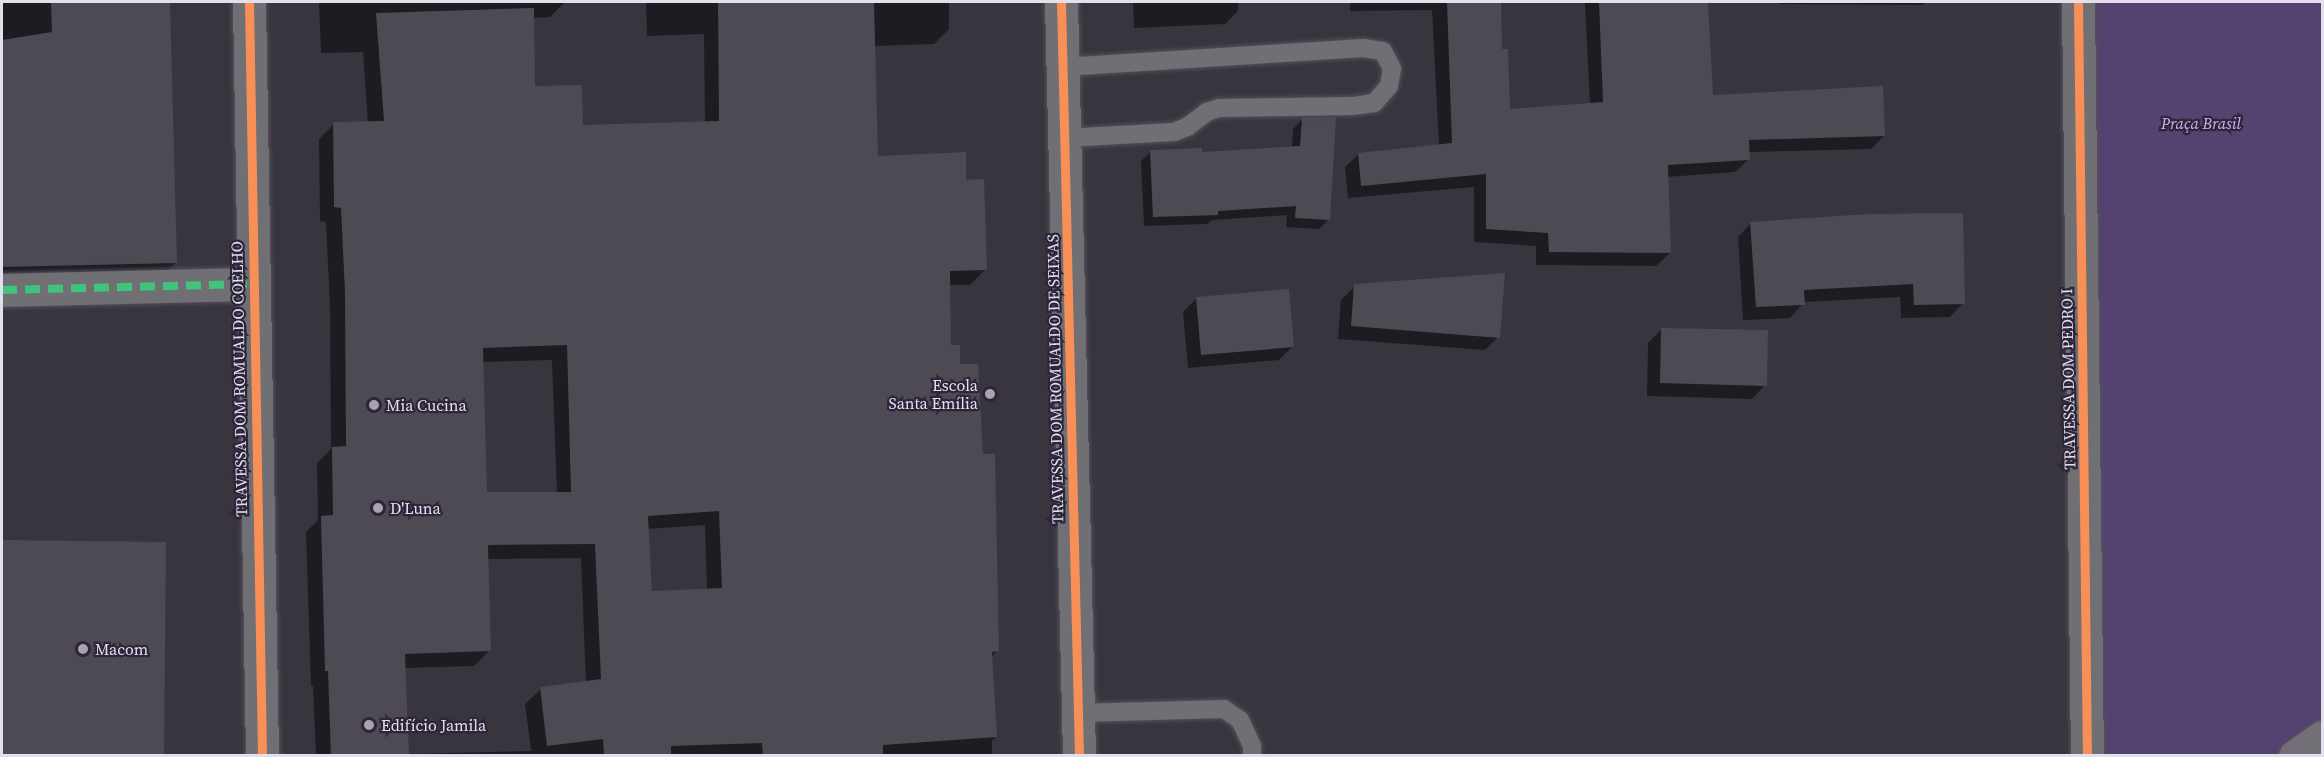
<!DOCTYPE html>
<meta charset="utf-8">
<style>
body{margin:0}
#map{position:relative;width:2324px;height:757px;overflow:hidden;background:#38353f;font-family:"Source Serif 4",serif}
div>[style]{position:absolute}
.green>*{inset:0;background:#544271}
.shadow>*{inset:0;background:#0007}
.building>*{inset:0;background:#4d4a54}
.roads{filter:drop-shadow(0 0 2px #54515a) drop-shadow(0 0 2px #54515a)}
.service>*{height:18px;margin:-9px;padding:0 9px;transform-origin:9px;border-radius:9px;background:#706f74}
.minor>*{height:33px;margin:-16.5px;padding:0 16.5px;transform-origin:16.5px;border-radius:16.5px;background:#706f74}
.tertiary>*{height:33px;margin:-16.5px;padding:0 16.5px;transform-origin:16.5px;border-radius:16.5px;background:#706f74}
.primary>*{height:33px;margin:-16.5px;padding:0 16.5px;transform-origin:16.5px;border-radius:16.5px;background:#727076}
.quiet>*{height:8px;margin-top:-4px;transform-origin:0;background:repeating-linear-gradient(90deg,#40c37c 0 15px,transparent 0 23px)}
.cycleway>*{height:9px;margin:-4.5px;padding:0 4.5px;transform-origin:4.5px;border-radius:4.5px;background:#f78f57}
.dots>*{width:16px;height:16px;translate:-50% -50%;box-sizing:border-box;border:3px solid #2d263a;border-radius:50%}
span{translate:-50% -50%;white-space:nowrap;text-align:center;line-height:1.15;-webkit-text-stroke:4.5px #2d263a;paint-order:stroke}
.park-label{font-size:16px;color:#c9b4f5;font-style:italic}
.street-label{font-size:16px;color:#e3dfed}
.poi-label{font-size:16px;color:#e3dfed}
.right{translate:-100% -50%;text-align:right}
.left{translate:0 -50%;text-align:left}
.frame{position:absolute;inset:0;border:3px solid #e3dfed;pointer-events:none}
</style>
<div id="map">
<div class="green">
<div style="clip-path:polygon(2078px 2px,2322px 2px,2321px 755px,2088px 755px)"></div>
</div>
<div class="shadow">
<div style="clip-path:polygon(2px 2px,169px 2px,176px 262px,160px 278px,2px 282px)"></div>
<div style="clip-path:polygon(evenodd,319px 2px,565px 2px,550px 17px,533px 18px,534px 87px,582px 126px,705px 123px,704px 34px,647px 36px,646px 2px,949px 2px,949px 29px,934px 44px,874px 46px,877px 158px,965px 181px,986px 269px,970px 285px,948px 285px,950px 346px,958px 365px,997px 651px,991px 657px,996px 737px,992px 741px,992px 756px,316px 756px,313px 686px,311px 686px,306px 532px,318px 520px,317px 463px,331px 449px,330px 308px,326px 222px,320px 221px,319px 139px,334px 124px,368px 123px,363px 52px,321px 53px,319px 2px,552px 360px,557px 493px,485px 494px,482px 362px,552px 360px,319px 2px,705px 525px,707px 590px,650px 592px,647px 529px,705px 525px,319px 2px,581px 558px,586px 682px,541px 689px,525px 704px,531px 751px,407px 754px,404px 668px,474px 666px,489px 651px,487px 559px,581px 558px)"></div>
<div style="clip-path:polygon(1133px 2px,1238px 2px,1238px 11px,1225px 24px,1134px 28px)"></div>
<div style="clip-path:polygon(1350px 2px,1500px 2px,1501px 51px,1509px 110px,1590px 105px,1585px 2px,1706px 2px,1712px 97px,1884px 136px,1871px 149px,1748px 152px,1749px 159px,1735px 172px,1667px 177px,1670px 253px,1656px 266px,1536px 265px,1536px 246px,1474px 242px,1474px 187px,1348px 198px,1345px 167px,1359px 154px,1439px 145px,1432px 10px,1350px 11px)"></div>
<div style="clip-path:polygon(1780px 2px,1926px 2px,1922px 5px,1780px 4px)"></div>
<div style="clip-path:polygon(1303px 119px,1329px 219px,1319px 229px,1286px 227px,1287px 215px,1212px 220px,1207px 224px,1144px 226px,1141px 161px,1151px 151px,1201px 153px,1292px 148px,1293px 129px)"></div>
<div style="clip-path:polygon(1869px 216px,1963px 303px,1950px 317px,1901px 318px,1900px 297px,1804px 302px,1790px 318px,1743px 320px,1738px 237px,1751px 223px)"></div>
<div style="clip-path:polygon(1355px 286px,1498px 337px,1485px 350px,1338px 339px,1341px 300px)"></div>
<div style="clip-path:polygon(1197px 298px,1292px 347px,1279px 360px,1188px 368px,1183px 312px)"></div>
<div style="clip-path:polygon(1662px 329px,1765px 385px,1752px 399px,1647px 396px,1648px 343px)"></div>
<div style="clip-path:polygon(2px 542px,164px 544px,163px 756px,2px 756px)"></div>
</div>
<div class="building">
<div style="clip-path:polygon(51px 2px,170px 2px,177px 263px,2px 267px,2px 40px,52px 32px)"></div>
<div style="clip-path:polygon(evenodd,718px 2px,874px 2px,878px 156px,966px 152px,966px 180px,984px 179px,987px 270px,950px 271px,951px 345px,960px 345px,960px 364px,978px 364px,983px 454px,995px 454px,999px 651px,992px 652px,997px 737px,883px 745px,883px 756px,763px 756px,762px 743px,671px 746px,671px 756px,604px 756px,603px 739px,547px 746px,540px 687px,601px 679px,595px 544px,488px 545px,491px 651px,405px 654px,409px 756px,331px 756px,328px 671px,325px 671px,321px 516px,333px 515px,332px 447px,346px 446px,345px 292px,341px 208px,334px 207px,333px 122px,384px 121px,376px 13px,534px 8px,535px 86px,582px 85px,583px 125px,719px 121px,718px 2px,567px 345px,571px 492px,487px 492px,483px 348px,567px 345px,718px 2px,719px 511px,722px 588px,652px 591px,648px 516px,719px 511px)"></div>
<div style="clip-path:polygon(1447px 2px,1501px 2px,1502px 49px,1508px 49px,1510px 109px,1603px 102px,1599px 2px,1708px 2px,1713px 95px,1883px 86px,1885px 136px,1749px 140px,1750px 160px,1668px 165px,1671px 253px,1549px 252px,1548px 233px,1486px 229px,1486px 174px,1361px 186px,1358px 153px,1452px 143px)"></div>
<div style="clip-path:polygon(1336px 117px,1330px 220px,1295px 218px,1296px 206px,1218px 211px,1218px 215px,1153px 217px,1150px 150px,1202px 148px,1202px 152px,1300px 146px,1302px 118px)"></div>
<div style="clip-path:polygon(1963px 213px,1965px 304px,1914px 305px,1913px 284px,1804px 290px,1805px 305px,1756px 307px,1750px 222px,1869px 214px)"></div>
<div style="clip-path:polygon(1505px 273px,1500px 338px,1351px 326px,1354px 284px)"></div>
<div style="clip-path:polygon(1289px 289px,1294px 347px,1201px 355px,1196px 297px)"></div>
<div style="clip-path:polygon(1661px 328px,1768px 330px,1767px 386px,1660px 383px)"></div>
<div style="clip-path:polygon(2px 540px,166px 542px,164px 756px,2px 756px)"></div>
</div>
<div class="roads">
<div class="service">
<div style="left:1063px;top:67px;width:301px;rotate:-3.6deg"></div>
<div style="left:1363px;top:48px;width:20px;rotate:9deg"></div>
<div style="left:1383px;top:51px;width:20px;rotate:63deg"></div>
<div style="left:1392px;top:69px;width:17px;rotate:100deg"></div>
<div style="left:1389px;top:86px;width:23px;rotate:131deg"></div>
<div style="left:1374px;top:103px;width:22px;rotate:172deg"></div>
<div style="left:1352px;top:106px;width:133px;rotate:179.1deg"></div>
<div style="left:1219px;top:108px;width:13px;rotate:162deg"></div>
<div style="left:1207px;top:112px;width:25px;rotate:143deg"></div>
<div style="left:1187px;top:127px;width:14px;rotate:159deg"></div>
<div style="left:1174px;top:132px;width:110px;rotate:176.9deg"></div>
<div style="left:1078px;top:713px;width:146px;rotate:-1.6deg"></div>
<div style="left:1224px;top:709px;width:19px;rotate:35deg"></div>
<div style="left:1240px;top:720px;width:29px;rotate:65deg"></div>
<div style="left:1252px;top:746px;width:10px;rotate:90deg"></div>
</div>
<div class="minor">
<div style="left:249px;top:2px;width:754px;rotate:89.01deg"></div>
<div style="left:2px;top:290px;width:250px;rotate:-1.4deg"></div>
</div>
<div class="tertiary">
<div style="left:1061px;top:2px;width:754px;rotate:88.63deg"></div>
<div style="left:2078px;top:2px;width:754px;rotate:89.32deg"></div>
</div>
<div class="primary">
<div style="left:2295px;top:756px;width:33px;rotate:-35deg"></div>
</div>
</div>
<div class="quiet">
<div style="left:2px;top:290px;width:250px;rotate:-1.4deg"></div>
</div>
<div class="cycleway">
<div style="left:249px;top:2px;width:754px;rotate:89.01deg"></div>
<div style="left:1061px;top:2px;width:754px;rotate:88.63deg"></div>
<div style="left:2078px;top:2px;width:754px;rotate:89.32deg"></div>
</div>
<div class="dots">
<div style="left:990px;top:394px;background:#a7a4b0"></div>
<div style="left:374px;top:405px;background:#a7a4b0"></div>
<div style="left:378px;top:508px;background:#a7a4b0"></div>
<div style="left:83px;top:649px;background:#a7a4b0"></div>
<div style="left:369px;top:725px;background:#a7a4b0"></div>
</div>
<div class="park-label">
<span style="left:2201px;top:123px">Praça Brasil</span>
</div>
<div class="street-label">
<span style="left:239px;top:379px;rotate:-91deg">TRAVESSA DOM ROMUALDO COELHO</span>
<span style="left:1055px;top:379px;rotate:-91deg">TRAVESSA DOM ROMUALDO DE SEIXAS</span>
<span style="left:2068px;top:379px;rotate:-91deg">TRAVESSA DOM PEDRO I</span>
</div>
<div class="poi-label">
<span class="right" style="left:978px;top:394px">Escola<br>Santa Emília</span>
<span class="left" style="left:386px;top:405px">Mia Cucina</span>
<span class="left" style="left:390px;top:508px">D'Luna</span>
<span class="left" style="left:95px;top:649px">Macom</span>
<span class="left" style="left:381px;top:725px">Edifício Jamila</span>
</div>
<div class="frame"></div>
</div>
